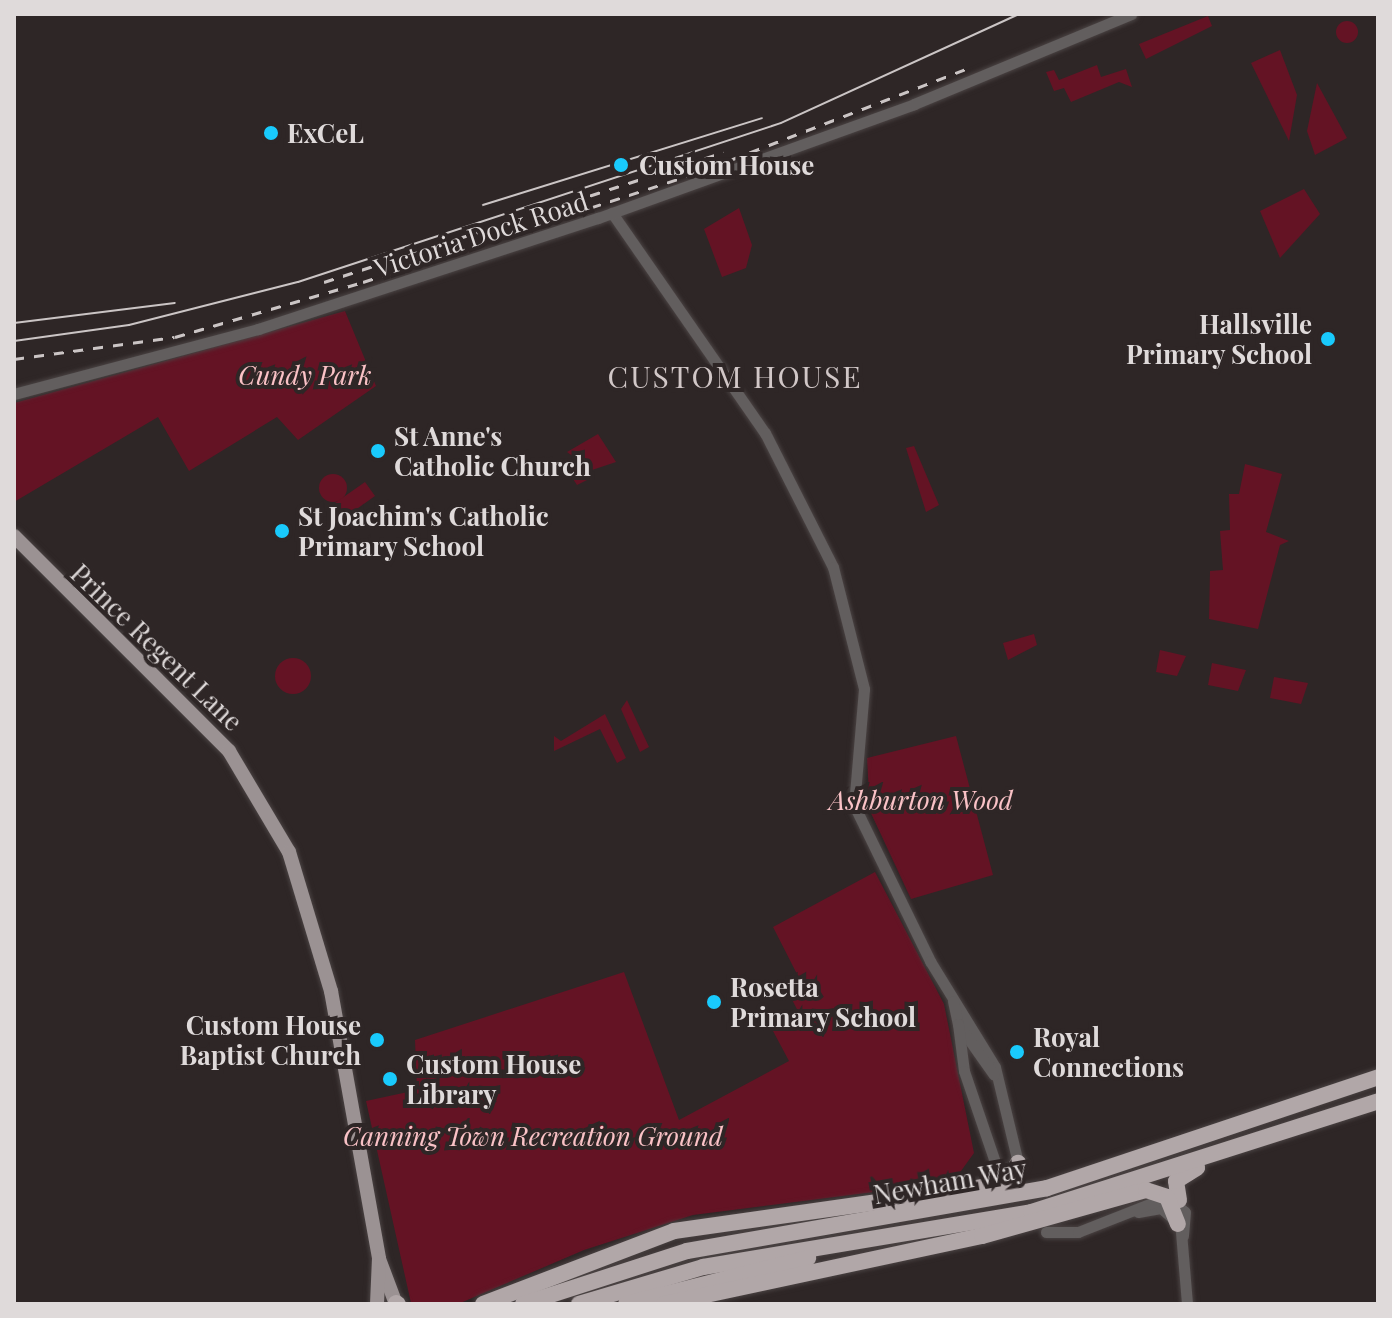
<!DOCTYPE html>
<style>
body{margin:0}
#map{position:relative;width:1392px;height:1318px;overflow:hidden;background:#2e2626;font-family:"Playfair Display",serif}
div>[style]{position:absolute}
.green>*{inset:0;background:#641324}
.round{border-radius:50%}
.roads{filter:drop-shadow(0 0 2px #4a4343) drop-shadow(0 0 2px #4a4343)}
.minor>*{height:11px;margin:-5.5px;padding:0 5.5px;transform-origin:5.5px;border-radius:5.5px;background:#625e5e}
.major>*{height:14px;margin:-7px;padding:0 7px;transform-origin:7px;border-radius:7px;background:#9b9293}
.highway>*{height:16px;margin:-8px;padding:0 8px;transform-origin:8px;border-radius:8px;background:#b1a7a8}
.tram>*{height:2px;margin:-1px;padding:0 1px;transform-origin:1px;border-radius:1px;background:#cbc5c5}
.rail>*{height:3px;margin-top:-1.5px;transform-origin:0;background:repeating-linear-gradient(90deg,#cbc5c5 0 10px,transparent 0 20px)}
.dots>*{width:22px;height:22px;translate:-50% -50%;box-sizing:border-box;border:4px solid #2e2626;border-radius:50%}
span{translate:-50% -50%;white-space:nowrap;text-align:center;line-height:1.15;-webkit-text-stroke:8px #2e2626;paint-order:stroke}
.poi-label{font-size:26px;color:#dfdada;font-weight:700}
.left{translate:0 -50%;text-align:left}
.right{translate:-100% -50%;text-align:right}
.street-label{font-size:26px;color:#dfdada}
.park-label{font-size:26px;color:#fac2c6;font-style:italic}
.quarter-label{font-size:30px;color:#d1c7c7;letter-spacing:2px}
.frame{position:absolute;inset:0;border:16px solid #dfdada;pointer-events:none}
</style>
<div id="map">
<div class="green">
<div style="clip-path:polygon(1208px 16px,1212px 26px,1146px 59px,1139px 44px)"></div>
<div class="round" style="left:1336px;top:21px;width:22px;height:22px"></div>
<div style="clip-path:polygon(1280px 50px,1297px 95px,1289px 141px,1251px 63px)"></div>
<div style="clip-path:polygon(1097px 65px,1101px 77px,1126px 69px,1132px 87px,1119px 82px,1071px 102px,1064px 88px,1054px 91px,1046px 72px,1054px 70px,1059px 80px)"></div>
<div style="clip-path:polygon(1317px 83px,1347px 138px,1315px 155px,1307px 131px)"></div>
<div style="clip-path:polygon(1304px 189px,1320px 214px,1280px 258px,1260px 211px)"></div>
<div style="clip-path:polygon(739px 208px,752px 245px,746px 268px,722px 277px,704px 229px)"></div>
<div style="clip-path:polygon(345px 311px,376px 386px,298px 440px,277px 417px,189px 471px,158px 417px,14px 502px,14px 403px)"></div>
<div style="clip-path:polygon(598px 434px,616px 462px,592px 470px,567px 452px)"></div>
<div style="clip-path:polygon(914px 446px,939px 505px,926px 512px,906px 448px)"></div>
<div style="clip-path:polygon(569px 458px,585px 465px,593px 477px,577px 485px,562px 462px)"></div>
<div style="clip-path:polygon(1245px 464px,1282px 474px,1266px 532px,1289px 541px,1280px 545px,1258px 629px,1209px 619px,1210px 571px,1223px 570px,1220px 531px,1230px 530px,1229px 494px,1239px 494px)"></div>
<div class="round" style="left:319px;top:474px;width:28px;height:28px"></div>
<div style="clip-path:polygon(365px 482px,375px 496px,344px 518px,335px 503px)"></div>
<div style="clip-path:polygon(1034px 634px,1037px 645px,1008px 660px,1003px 643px)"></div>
<div style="clip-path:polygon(1160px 650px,1186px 656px,1177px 676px,1156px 672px)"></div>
<div class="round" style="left:275px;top:658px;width:36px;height:36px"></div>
<div style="clip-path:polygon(1212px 663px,1246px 670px,1238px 691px,1208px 685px)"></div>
<div style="clip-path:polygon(1274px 677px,1308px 683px,1301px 704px,1270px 698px)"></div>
<div style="clip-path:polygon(627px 700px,649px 747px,640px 752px,621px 709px)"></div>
<div style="clip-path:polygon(605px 714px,626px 758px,617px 763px,600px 729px,554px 751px,554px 736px,561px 741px)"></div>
<div style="clip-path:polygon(956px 736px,993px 875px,911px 899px,870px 811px,867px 758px)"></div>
<div style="clip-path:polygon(875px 872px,944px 1004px,974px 1153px,953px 1182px,693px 1215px,584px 1250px,458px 1304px,411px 1303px,366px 1101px,417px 1090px,415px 1040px,624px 972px,679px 1120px,789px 1061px,773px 1031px,801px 1017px,785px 986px,799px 978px,773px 927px)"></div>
</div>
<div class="roads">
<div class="minor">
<div style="left:612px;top:213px;width:268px;rotate:55.2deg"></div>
<div style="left:765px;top:433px;width:150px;rotate:63.1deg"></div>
<div style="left:833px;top:567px;width:126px;rotate:75.7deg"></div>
<div style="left:864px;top:689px;width:116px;rotate:94.9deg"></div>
<div style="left:854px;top:805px;width:174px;rotate:64deg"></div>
<div style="left:930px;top:961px;width:124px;rotate:58.5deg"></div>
<div style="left:995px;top:1067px;width:99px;rotate:76.5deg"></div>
<div style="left:14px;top:394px;width:253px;rotate:-14.9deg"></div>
<div style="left:258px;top:329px;width:358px;rotate:-18.1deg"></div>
<div style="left:598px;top:218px;width:336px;rotate:-19.8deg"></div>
<div style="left:914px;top:104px;width:235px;rotate:-22.5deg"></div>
<div style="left:953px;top:1001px;width:24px;rotate:78deg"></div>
<div style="left:958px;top:1024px;width:62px;rotate:54.8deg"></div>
<div style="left:958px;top:1024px;width:47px;rotate:82.7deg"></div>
<div style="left:964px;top:1071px;width:102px;rotate:71.2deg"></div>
<div style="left:1138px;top:1212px;width:23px;rotate:-10deg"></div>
<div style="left:1161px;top:1208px;width:15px;rotate:42deg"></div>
<div style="left:1046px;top:1232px;width:32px"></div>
<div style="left:1078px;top:1232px;width:96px;rotate:-21.5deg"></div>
<div style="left:1167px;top:1197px;width:23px;rotate:40deg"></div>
<div style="left:1185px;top:1212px;width:24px;rotate:95deg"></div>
<div style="left:1181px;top:1232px;width:72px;rotate:85.2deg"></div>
</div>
<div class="major">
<div style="left:14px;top:536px;width:304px;rotate:45deg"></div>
<div style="left:229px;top:751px;width:117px;rotate:59.3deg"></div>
<div style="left:289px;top:852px;width:145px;rotate:73.2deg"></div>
<div style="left:331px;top:991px;width:272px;rotate:79.8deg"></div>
<div style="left:379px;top:1259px;width:48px;rotate:69.3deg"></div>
<div style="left:377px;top:1304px;width:45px;rotate:-87.5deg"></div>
</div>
<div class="highway">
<div style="left:1179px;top:1200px;width:19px;rotate:-99deg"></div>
<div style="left:1176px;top:1181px;width:25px;rotate:-32deg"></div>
<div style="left:396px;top:1303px;width:2px;rotate:27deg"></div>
<div style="left:483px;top:1304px;width:204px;rotate:-20.9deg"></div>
<div style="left:674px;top:1231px;width:307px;rotate:-8.1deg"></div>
<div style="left:978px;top:1188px;width:31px;rotate:-15deg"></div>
<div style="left:1008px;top:1180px;width:20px;rotate:-60deg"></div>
<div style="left:523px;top:1304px;width:172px;rotate:-17.9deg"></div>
<div style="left:687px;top:1251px;width:365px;rotate:-9.9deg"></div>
<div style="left:1047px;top:1188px;width:349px;rotate:-18.5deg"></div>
<div style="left:579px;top:1304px;width:129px;rotate:-16.6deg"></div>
<div style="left:703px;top:1267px;width:333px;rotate:-9.5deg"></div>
<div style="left:1031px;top:1212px;width:364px;rotate:-17.7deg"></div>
<div style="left:626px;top:1304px;width:188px;rotate:-14.2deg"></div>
<div style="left:664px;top:1304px;width:325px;rotate:-12.1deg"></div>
<div style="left:982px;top:1236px;width:170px;rotate:-15.7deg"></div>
<div style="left:1146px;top:1190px;width:22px;rotate:18deg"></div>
<div style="left:1167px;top:1197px;width:29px;rotate:68deg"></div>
</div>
</div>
<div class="tram">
<div style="left:483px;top:205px;width:292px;rotate:-17.3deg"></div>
<div style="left:14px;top:323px;width:162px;rotate:-7.1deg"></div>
<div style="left:14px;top:341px;width:116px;rotate:-7.9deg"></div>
<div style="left:129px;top:325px;width:174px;rotate:-14.3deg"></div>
<div style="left:298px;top:282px;width:508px;rotate:-18.22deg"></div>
<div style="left:781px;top:123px;width:262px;rotate:-24.6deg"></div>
</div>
<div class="rail">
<div style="left:324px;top:282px;width:420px;rotate:-18deg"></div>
<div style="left:14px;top:359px;width:162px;rotate:-7.8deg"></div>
<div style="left:175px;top:337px;width:196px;rotate:-16.3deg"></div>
<div style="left:363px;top:282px;width:348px;rotate:-18.1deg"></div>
<div style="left:694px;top:174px;width:298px;rotate:-21.1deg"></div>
</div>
<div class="dots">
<div style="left:271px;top:133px;background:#19cafc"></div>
<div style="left:621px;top:165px;background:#19cafc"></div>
<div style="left:1328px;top:339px;background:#19cafc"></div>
<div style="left:378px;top:451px;background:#19cafc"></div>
<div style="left:282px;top:531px;background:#19cafc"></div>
<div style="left:714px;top:1002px;background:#19cafc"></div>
<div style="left:377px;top:1040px;background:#19cafc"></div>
<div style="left:1017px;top:1052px;background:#19cafc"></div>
<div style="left:390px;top:1079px;background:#19cafc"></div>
</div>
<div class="poi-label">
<span class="left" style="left:287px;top:133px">ExCeL</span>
<span class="left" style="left:639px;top:165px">Custom House</span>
<span class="right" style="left:1312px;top:339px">Hallsville<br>Primary School</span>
<span class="left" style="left:394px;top:451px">St Anne's<br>Catholic Church</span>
<span class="left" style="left:298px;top:531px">St Joachim's Catholic<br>Primary School</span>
<span class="left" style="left:730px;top:1002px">Rosetta<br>Primary School</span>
<span class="right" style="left:361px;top:1040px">Custom House<br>Baptist Church</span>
<span class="left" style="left:1033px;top:1052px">Royal<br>Connections</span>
<span class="left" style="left:406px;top:1079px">Custom House<br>Library</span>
</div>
<div class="street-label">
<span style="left:481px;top:234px;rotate:-18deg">Victoria Dock Road</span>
<span style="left:157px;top:647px;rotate:44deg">Prince Regent Lane</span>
<span style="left:950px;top:1181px;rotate:-10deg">Newham Way</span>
</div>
<div class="park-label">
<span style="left:305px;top:375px">Cundy Park</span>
<span style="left:921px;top:800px">Ashburton Wood</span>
<span style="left:533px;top:1136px">Canning Town Recreation Ground</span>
</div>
<div class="quarter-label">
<span style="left:735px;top:376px">CUSTOM HOUSE</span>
</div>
<div class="frame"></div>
</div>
